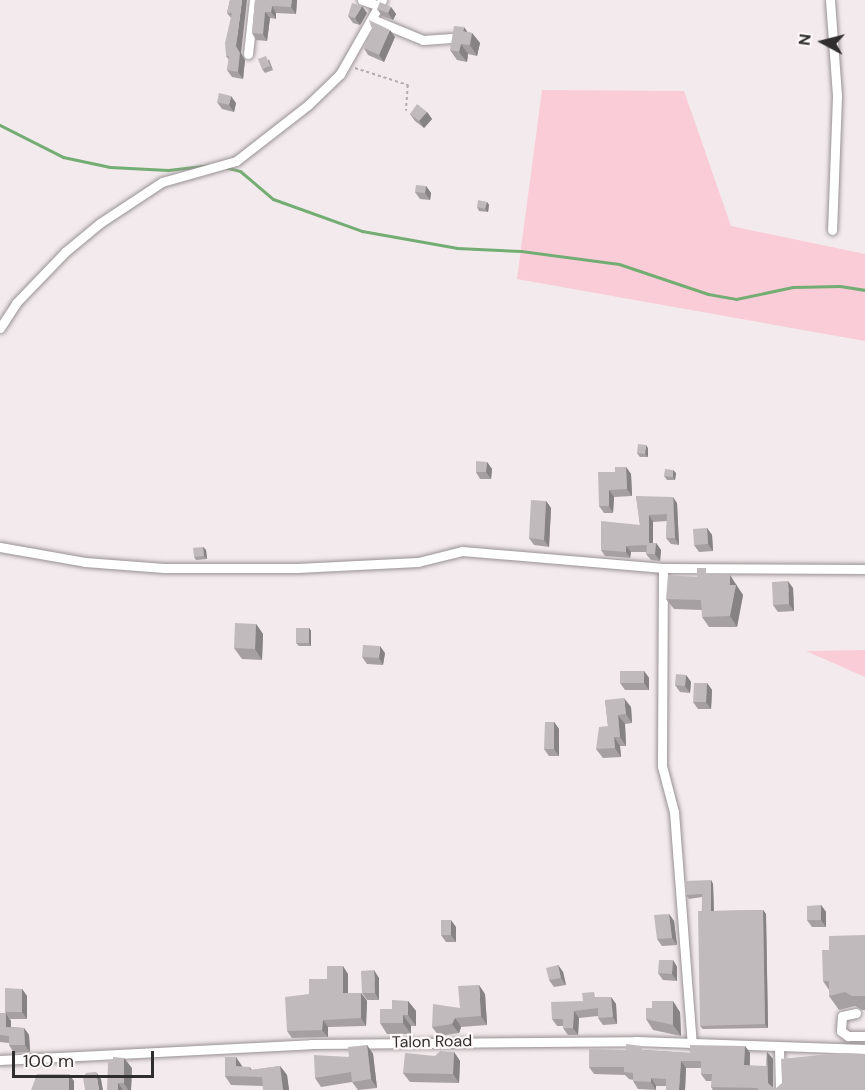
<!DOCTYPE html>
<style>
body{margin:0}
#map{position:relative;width:865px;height:1090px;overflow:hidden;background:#f2eaec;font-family:"DM Sans",sans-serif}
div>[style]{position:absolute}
.green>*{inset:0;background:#faccd7}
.stream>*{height:3px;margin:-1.5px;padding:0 1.5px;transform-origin:1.5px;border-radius:1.5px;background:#74ad73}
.path>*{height:1.5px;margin-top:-0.75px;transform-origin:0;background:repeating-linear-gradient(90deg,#b1abad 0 3px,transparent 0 6px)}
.roads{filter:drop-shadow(0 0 2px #989193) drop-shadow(0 0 2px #989193)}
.minor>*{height:9px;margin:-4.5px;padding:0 4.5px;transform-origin:4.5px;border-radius:4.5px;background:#fff}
.wall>*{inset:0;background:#a6a0a2}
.shaded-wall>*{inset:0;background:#878284}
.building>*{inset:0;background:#c1babc}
span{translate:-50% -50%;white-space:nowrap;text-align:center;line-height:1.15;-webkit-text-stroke:4.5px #fff8f9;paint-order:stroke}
.street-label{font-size:16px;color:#2f2d2d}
.north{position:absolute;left:793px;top:12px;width:60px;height:60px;-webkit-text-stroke:4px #fff8f9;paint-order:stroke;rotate:277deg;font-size:16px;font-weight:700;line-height:24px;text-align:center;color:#2f2d2d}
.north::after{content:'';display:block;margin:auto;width:21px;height:27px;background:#2f2d2d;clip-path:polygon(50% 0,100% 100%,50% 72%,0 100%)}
.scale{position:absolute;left:12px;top:1051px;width:142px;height:27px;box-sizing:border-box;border:3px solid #2f2d2d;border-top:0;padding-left:8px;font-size:18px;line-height:21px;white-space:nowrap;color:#2f2d2d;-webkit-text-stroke:4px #fff8f9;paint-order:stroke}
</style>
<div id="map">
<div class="green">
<div style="clip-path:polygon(542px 90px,684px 91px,731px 226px,865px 254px,865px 341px,517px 279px)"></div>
<div style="clip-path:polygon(865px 650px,865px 677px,806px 651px)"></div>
</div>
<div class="stream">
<div style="left:0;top:125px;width:71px;rotate:26.9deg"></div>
<div style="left:63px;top:157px;width:48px;rotate:12deg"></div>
<div style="left:110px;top:167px;width:58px;rotate:3deg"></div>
<div style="left:168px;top:170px;width:44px;rotate:-6.5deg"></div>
<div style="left:224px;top:167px;width:16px;rotate:14deg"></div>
<div style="left:240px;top:171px;width:43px;rotate:40.3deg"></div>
<div style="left:273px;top:199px;width:95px;rotate:19.8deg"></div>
<div style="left:362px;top:231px;width:97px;rotate:10.1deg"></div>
<div style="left:457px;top:248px;width:64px;rotate:2.7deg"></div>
<div style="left:521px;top:251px;width:99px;rotate:7.6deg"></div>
<div style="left:619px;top:264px;width:94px;rotate:18.6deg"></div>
<div style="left:708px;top:294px;width:28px;rotate:10deg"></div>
<div style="left:736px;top:299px;width:58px;rotate:-11.9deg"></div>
<div style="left:793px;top:287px;width:47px;rotate:-1.2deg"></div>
<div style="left:840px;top:286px;width:25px;rotate:9deg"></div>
</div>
<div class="path">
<div style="left:355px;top:68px;width:56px;rotate:17.8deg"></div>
<div style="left:408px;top:85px;width:26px;rotate:94deg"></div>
</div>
<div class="roads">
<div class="minor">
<div style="left:362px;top:0;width:18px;rotate:19deg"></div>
<div style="left:830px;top:0;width:96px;rotate:85.8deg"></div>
<div style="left:837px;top:96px;width:134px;rotate:92.1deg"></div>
<div style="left:372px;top:19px;width:55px;rotate:22.4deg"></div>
<div style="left:423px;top:40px;width:29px;rotate:-4deg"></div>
<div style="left:248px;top:54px;width:54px;rotate:-83.7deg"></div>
<div style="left:0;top:328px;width:30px;rotate:-57deg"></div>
<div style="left:16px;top:303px;width:71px;rotate:-46.1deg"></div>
<div style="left:65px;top:252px;width:45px;rotate:-39.6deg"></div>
<div style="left:100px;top:223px;width:74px;rotate:-33.5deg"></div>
<div style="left:162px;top:182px;width:77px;rotate:-15.8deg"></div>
<div style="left:236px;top:161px;width:91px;rotate:-37.9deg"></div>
<div style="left:308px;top:105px;width:45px;rotate:-44.1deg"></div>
<div style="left:340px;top:74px;width:85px;rotate:-60.4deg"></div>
<div style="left:0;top:547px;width:86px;rotate:10deg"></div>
<div style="left:85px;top:562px;width:79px;rotate:4.3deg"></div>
<div style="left:164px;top:568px;width:133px"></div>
<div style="left:297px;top:568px;width:121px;rotate:-2.8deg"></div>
<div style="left:418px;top:562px;width:45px;rotate:-14deg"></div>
<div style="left:462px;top:551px;width:202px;rotate:4.8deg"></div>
<div style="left:663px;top:568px;width:202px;rotate:0.3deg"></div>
<div style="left:663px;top:568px;width:198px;rotate:90.3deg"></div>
<div style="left:662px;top:766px;width:48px;rotate:75.4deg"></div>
<div style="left:674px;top:812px;width:233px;rotate:85.6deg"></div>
<div style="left:856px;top:1013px;width:14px;rotate:168deg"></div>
<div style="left:842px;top:1016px;width:15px;rotate:94deg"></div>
<div style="left:841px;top:1031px;width:9px;rotate:36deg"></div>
<div style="left:848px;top:1036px;width:17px"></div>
<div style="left:779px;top:1048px;width:42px;rotate:88.6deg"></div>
<div style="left:0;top:1060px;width:311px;rotate:-2.9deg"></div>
<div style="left:311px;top:1044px;width:325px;rotate:-0.5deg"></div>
<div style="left:636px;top:1041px;width:229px;rotate:2deg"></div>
</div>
</div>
<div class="wall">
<div style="clip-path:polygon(230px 0,241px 53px,245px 60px,243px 79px,232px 77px,227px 70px,229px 60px,226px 56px,231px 18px,227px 13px)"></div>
<div style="clip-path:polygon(255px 0,297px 0,296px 14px,276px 13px,276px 19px,270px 18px,267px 41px,256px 40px,252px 33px)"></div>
<div style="clip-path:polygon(391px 7px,396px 14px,393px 20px,382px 16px,377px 9px)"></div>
<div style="clip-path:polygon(367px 13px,360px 25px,353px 23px,348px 16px)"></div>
<div style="clip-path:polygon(372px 29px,395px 37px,384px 62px,368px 55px,364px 48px)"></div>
<div style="clip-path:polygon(468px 32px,472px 33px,480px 43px,477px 56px,468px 54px,467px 62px,457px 60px,450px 50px)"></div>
<div style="clip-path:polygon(269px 59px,273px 70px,265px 73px,262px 69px)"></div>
<div style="clip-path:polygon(217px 102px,236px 103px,234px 112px,222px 109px)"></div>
<div style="clip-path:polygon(427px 112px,432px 119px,424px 128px,415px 121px,410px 114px)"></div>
<div style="clip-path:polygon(426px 186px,431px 193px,430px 200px,420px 199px,415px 192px)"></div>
<div style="clip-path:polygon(487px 202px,489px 205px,488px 212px,479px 211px,477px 207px)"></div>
<div style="clip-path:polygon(648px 448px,648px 457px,640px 457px,637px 453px)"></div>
<div style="clip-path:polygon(487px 462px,492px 469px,491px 479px,480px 479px,476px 472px)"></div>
<div style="clip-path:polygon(626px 467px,631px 474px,632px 496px,614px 497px,613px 513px,604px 513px,599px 506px,615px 472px)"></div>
<div style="clip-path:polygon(676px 473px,675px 480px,667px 480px,664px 476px)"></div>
<div style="clip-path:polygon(636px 496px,677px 503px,679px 545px,671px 544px,666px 538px,667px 521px,653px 522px,653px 543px,656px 543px,661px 550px,660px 561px,651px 560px,646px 554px,646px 552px,631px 552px,630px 558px,605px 556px,601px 550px,640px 525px)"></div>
<div style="clip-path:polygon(546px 501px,551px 508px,549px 547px,534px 545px,529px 538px)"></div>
<div style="clip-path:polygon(707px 528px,712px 535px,713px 551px,699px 552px,694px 545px)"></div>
<div style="clip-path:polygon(203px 547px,206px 550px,207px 559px,196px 560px,194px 557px)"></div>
<div style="clip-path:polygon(710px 574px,737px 585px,737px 587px,743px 595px,737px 627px,709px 627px,702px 617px,702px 610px,674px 609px,666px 599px,697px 577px)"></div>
<div style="clip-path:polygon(793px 588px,794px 611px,778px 612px,773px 605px)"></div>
<div style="clip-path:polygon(256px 624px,263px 634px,262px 660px,242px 659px,234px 648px)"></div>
<div style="clip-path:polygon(309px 628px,311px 631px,311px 646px,299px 646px,296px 643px)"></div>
<div style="clip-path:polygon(385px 653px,383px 665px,367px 664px,362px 657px)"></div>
<div style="clip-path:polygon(644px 671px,649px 678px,649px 690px,625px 690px,620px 683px)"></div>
<div style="clip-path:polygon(686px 675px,691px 682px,690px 693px,680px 692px,675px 685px)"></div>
<div style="clip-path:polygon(707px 683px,712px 690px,711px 709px,698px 709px,693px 702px)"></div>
<div style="clip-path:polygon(605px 700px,631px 707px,632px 723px,625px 724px,626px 746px,620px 746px,621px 757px,603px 758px,596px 749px,608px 726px)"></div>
<div style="clip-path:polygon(554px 722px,559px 729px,559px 756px,549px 756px,544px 749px)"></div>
<div style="clip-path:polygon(711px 880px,713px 884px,714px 911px,763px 910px,766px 914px,768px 1028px,703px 1029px,700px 1026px,702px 897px,689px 899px,686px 895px)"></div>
<div style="clip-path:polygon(821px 905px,826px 912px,826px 927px,812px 927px,807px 920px)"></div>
<div style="clip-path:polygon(669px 914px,674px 921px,677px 945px,662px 946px,657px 939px)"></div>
<div style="clip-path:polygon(456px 927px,456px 942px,446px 942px,441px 935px)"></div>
<div style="clip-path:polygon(865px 935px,865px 1010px,862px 1010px,855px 1006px,839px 1010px,829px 996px,829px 990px,823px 981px,829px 950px)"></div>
<div style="clip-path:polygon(673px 960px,677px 967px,677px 981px,663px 980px,658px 973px)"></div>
<div style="clip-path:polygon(558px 965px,563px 972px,566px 985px,554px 987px,549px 980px)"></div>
<div style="clip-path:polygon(348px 974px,348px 993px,361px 993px,367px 1001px,366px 1026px,328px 1027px,328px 1037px,292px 1038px,287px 1031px,309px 994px,327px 979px)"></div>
<div style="clip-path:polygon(379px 978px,379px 1000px,367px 1000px,362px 993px)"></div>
<div style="clip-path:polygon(22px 989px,27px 996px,27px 1019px,10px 1019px,5px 1012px)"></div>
<div style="clip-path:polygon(485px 994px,487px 1025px,461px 1027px,459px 1033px,439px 1036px,432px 1027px,460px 1008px)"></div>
<div style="clip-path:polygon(598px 997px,611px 997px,616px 1004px,617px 1024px,603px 1025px,598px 1018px,598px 1016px,579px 1018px,578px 1035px,568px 1035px,563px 1028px,563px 1026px,557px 1026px,552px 1019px,583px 1001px)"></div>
<div style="clip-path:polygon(408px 1001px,416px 1011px,416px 1026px,411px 1026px,411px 1034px,387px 1034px,380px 1023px,392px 1009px)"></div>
<div style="clip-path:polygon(680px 1012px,681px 1036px,653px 1030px,646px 1019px)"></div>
<div style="clip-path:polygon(0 1013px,11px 1021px,11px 1027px,24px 1028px,29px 1035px,30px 1052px,14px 1053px,9px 1045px,9px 1043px,0 1042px)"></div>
<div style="clip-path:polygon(367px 1045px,373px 1054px,377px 1088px,358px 1090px,352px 1082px,321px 1087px,315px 1078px)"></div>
<div style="clip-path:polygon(745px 1046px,750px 1053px,750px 1066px,766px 1066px,767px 1052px,773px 1059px,773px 1088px,775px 1089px,865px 1090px,713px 1090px,711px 1087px,712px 1081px,706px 1081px,701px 1074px,701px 1068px,686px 1068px,685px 1090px,666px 1090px,666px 1086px,656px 1086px,656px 1090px,638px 1089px,633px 1081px,633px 1080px,629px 1079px,625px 1075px,594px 1074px,589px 1067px,645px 1050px,690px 1053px)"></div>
<div style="clip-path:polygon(454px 1052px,460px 1061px,459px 1083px,410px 1082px,403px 1073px,435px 1056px)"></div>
<div style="clip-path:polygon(242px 1066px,242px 1067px,250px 1067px,252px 1070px,280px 1066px,287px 1075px,289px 1090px,263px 1090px,263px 1086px,231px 1085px,225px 1076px)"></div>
<div style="clip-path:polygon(132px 1068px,131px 1090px,107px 1090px)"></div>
</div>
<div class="shaded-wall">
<div style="clip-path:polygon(242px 0,247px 0,241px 53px,245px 60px,243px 79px,238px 72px,236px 46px)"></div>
<div style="clip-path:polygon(292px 0,297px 0,296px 14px,291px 7px)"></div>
<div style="clip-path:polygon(272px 6px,276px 13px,276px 19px,271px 12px)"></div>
<div style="clip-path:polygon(362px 6px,367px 13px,360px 25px,355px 18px)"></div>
<div style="clip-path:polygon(391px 7px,396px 14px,393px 20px,388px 13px)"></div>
<div style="clip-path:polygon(265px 12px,270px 18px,267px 41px,263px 34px)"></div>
<div style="clip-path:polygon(464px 27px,471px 37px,472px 33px,480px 43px,477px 56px,470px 45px,463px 31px)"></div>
<div style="clip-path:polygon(390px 30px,395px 37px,384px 62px,379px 55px)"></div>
<div style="clip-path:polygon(461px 44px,468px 54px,467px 62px,459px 52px)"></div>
<div style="clip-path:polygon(231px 96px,236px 103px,234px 112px,229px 105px)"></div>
<div style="clip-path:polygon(427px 112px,432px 119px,424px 128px,419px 121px)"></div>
<div style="clip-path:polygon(426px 186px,431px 193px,430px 200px,425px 193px)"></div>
<div style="clip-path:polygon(487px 202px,489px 205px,488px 212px,485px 209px)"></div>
<div style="clip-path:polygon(646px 445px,648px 448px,648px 457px,645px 454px)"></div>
<div style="clip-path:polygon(487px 462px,492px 469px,491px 479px,486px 472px)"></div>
<div style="clip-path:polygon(626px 467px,631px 474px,632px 496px,627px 489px)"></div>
<div style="clip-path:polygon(673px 470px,676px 473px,675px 480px,673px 477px)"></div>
<div style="clip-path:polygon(609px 490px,614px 497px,613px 513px,609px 506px)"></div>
<div style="clip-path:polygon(673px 497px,677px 503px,679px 545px,675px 538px)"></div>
<div style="clip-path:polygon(546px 501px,551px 508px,549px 547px,544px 540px)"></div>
<div style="clip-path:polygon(649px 515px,653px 522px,653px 549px,649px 543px)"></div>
<div style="clip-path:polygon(707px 528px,712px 535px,713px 551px,708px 544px)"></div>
<div style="clip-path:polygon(656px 543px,661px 550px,660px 561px,655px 554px)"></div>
<div style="clip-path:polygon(626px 546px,631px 552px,630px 558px,626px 552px)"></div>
<div style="clip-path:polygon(203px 547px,206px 550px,207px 559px,204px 556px)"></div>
<div style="clip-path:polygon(730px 575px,743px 595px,737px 627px,730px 616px)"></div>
<div style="clip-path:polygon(788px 581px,793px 588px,794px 611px,789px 604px)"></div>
<div style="clip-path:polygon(256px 624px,263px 634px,262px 660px,255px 649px)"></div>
<div style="clip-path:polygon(309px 628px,311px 631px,311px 646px,309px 643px)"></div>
<div style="clip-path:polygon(380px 646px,385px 653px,383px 665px,379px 658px)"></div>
<div style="clip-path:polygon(644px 671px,649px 678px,649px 690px,644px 683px)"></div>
<div style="clip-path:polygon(686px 675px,691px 682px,690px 693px,685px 686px)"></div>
<div style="clip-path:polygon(707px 683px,712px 690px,711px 709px,706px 702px)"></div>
<div style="clip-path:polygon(624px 698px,631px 707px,632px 723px,626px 714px)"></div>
<div style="clip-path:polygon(618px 715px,625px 724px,626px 746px,620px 737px)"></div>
<div style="clip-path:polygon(554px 722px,559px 729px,559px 756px,554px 749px)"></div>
<div style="clip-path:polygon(614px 737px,620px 746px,621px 757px,615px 748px)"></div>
<div style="clip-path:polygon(711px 880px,713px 884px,714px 915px,711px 911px)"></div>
<div style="clip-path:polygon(821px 905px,826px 912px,826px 927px,821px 920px)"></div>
<div style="clip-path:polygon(763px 910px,766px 914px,768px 1028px,765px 1024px)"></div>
<div style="clip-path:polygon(669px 914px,674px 921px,677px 945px,672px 938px)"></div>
<div style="clip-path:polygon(451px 920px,456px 927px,456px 942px,451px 935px)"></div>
<div style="clip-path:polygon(673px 960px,677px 967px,677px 981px,672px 974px)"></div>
<div style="clip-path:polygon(558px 965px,563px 972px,566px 985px,561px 978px)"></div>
<div style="clip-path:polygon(343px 966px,348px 974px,348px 1001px,343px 993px)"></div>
<div style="clip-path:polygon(374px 970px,379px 978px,379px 1000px,375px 993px)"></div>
<div style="clip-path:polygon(479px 985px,485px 994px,487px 1025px,481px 1016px)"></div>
<div style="clip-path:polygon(22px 989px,27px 996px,27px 1019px,22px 1012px)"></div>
<div style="clip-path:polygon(361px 993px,367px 1001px,366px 1026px,361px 1018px)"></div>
<div style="clip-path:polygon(611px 997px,616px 1004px,617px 1024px,613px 1017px)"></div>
<div style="clip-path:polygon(408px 1001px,416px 1011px,416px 1026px,408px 1015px)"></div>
<div style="clip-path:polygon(673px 1001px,680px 1012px,681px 1036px,673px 1025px)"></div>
<div style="clip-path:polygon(574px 1011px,579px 1018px,578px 1035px,573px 1028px)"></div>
<div style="clip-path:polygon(6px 1013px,11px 1021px,11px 1034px,6px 1027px)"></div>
<div style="clip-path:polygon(403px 1015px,411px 1026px,411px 1034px,403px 1023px)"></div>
<div style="clip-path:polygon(455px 1018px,461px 1027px,459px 1033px,452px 1024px)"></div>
<div style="clip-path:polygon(323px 1020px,328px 1027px,328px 1037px,322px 1030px)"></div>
<div style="clip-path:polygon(24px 1028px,29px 1035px,30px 1052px,25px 1045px)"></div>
<div style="clip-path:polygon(367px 1045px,373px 1054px,377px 1088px,371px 1079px)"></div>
<div style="clip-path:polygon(745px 1046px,750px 1053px,749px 1073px,744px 1065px)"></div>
<div style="clip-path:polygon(454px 1052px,460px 1061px,459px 1083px,453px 1074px)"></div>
<div style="clip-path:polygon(767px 1052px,773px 1059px,773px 1090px,768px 1083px)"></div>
<div style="clip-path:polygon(236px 1057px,242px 1066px,242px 1076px,236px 1066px)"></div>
<div style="clip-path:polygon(124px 1058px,132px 1068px,131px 1090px,128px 1090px,124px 1083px)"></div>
<div style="clip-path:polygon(681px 1061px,686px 1068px,685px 1090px,679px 1090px)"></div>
<div style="clip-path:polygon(280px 1066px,287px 1075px,289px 1090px,283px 1090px)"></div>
<div style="clip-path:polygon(96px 1072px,101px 1079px,103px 1090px,99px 1090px)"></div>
<div style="clip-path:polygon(69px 1074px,74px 1081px,74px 1090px,69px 1090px)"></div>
<div style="clip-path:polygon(651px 1078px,656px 1086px,656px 1090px,651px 1082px)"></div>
<div style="clip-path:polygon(118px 1083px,123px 1090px,118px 1090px)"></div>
</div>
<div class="building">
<div style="clip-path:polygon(230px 0,242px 0,236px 46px,240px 53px,238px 72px,227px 70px,229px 56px,226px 56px,225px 43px,232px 13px,227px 13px)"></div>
<div style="clip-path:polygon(255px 0,292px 0,291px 7px,272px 6px,271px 12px,265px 12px,263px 34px,252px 33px)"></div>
<div style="clip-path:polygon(380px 2px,391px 7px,388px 13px,377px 9px)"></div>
<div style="clip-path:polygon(352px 3px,362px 6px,355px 18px,348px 16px)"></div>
<div style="clip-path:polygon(369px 20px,390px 30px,379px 55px,364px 48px,372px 29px)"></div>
<div style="clip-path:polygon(454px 26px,464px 27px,463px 31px,472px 33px,470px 45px,461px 44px,459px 52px,450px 50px)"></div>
<div style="clip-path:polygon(266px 56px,270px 66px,262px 69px,258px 59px)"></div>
<div style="clip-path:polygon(219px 93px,231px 96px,229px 105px,217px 102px)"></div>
<div style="clip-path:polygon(417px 104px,427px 112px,419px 121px,410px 114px)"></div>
<div style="clip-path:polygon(416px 185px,426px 186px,425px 193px,415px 192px)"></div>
<div style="clip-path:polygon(478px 200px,487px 202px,485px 209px,477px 207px)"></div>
<div style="clip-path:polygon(638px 444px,646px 445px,645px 454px,637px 453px)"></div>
<div style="clip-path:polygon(476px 461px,487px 462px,486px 472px,476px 472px)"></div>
<div style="clip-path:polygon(615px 467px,626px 467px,627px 489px,609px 490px,609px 506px,599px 506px,598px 472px,615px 472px)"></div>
<div style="clip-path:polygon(665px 469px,673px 470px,673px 477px,664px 476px)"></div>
<div style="clip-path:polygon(636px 496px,673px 497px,675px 538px,666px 538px,667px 514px,649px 515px,649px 543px,656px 543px,655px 554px,646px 554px,647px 545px,626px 546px,626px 552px,601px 550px,601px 521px,640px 525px)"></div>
<div style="clip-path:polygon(531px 500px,546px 501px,544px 540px,529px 538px)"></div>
<div style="clip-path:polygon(707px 528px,708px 544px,694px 545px,693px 529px)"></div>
<div style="clip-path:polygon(203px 547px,204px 556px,194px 557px,193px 548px)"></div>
<div style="clip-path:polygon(697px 568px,706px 568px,706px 574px,730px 575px,730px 585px,736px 585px,730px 616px,702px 617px,701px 600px,666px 599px,668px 575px,697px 577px)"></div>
<div style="clip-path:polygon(788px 581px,789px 604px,773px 605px,772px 582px)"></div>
<div style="clip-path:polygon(235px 623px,256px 624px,255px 649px,234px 648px)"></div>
<div style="clip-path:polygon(296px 628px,309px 628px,309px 643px,296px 643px)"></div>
<div style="clip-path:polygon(363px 645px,380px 646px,379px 658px,362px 657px)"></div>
<div style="clip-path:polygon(620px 671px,644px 671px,644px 683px,620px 683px)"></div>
<div style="clip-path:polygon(676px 674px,686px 675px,685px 686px,675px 685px)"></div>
<div style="clip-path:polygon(694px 683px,707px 683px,706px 702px,693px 702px)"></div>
<div style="clip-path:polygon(624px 698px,626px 714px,618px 715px,620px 737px,614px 737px,615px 748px,596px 749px,599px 727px,608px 726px,605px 700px)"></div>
<div style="clip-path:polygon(545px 722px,554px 722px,554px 749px,544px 749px)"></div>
<div style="clip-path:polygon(711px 880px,711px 911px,763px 910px,765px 1024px,700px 1026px,698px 911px,702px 911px,702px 894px,686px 895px,685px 881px)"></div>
<div style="clip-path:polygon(821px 905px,821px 920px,807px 920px,807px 906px)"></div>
<div style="clip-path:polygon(669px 914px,672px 938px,657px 939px,654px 915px)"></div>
<div style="clip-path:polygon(441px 920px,451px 920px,451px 935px,441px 935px)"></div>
<div style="clip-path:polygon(865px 935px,865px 996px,852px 996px,845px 992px,829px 996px,829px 981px,823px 981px,822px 950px,829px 950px,829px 936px)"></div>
<div style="clip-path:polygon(659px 960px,673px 960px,672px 974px,658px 973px)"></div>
<div style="clip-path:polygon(558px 965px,561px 978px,549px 980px,546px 968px)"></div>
<div style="clip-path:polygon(327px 966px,343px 966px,343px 993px,361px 993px,361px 1018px,323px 1020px,322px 1030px,287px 1031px,285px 997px,309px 994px,309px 979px,327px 979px)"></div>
<div style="clip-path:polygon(374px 970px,375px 993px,362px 993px,361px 971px)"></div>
<div style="clip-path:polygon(479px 985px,481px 1016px,455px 1018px,452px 1024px,432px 1027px,433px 1004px,460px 1008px,458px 986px)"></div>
<div style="clip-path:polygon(5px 988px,22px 989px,22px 1012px,5px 1012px)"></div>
<div style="clip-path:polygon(594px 992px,595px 997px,611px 997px,613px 1017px,598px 1018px,598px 1008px,574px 1011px,573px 1028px,563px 1028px,563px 1019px,552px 1019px,551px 1002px,583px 1001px,582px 993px)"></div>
<div style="clip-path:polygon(392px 1000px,408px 1001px,408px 1015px,403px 1015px,403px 1023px,380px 1023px,380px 1009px,392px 1009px)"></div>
<div style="clip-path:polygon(652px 1001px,673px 1001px,673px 1025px,646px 1019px,646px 1008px,652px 1008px)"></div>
<div style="clip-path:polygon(0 1013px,6px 1013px,6px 1027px,24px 1028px,25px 1045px,9px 1045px,9px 1036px,0 1035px)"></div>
<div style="clip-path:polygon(626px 1044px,642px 1046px,642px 1050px,690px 1053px,690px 1045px,745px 1046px,744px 1065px,766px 1066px,767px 1052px,768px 1083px,775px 1089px,782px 1083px,781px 1059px,840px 1053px,865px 1054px,865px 1090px,758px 1090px,758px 1088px,711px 1087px,712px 1074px,701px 1074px,701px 1061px,681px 1061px,679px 1090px,666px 1090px,666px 1079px,651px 1078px,651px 1082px,633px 1081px,633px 1073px,624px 1072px,624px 1067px,589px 1067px,589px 1049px,626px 1050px)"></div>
<div style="clip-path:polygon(367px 1045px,371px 1079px,352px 1082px,351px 1072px,315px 1078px,314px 1055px,349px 1057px,348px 1047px)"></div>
<div style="clip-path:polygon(440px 1051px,454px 1052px,453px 1074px,403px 1073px,405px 1053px,435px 1056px)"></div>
<div style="clip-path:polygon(113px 1057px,124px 1058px,124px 1083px,118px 1083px,118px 1090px,107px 1090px,108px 1062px,113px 1062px)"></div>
<div style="clip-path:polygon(225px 1057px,236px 1057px,236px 1066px,250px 1067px,250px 1070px,280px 1066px,283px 1090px,263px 1090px,262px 1077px,225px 1076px)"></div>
<div style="clip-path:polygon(96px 1072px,99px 1090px,85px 1090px,83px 1077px,86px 1073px)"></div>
<div style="clip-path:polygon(37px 1074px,69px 1074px,69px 1090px,31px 1090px)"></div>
</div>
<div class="street-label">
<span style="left:432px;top:1042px;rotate:-1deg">Talon Road</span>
</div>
<div class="north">N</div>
<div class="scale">100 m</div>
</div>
